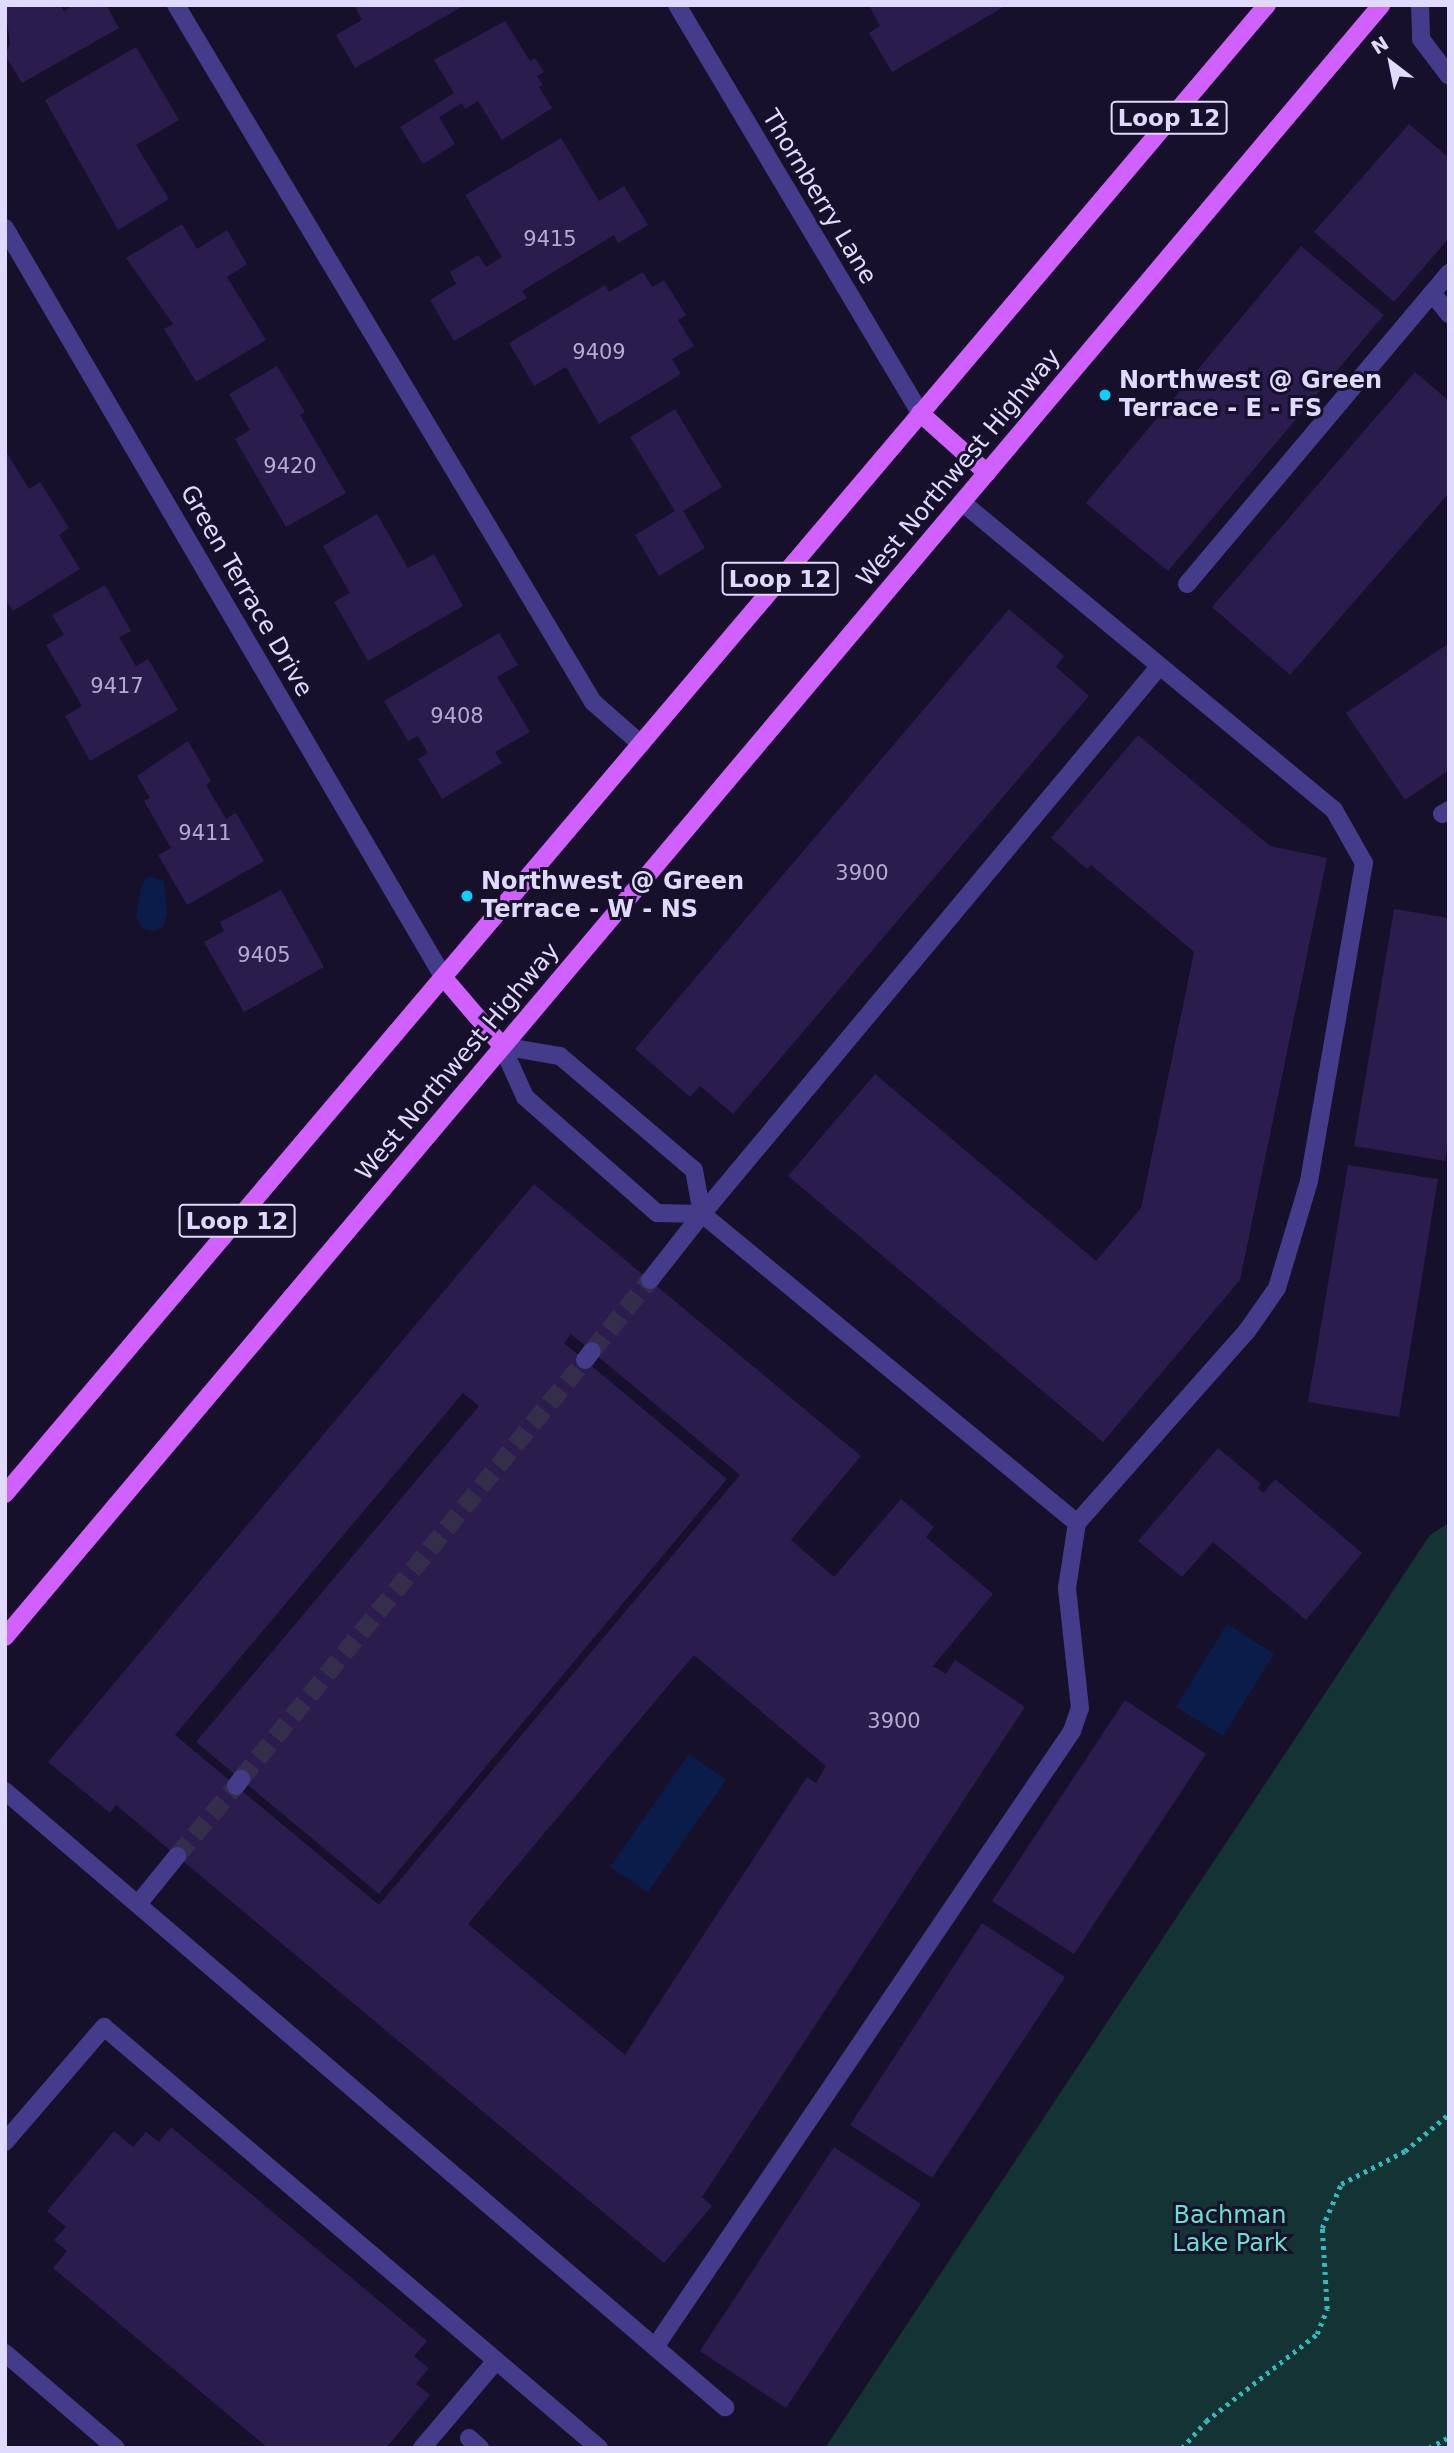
<!DOCTYPE html>
<style>
body{margin:0}
#map{position:relative;width:1454px;height:2453px;overflow:hidden;background:#17102a;font-family:"DejaVu Sans",sans-serif}
div>[style]{position:absolute}
.green>*{inset:0;background:#133335}
.water>*{inset:0;background:#0a1c4a}
.building>*{inset:0;background:#2a1c4c}
.minor-tunnel>*{height:18px;margin-top:-9px;transform-origin:0;background:repeating-linear-gradient(90deg,#352e4a 0 18px,transparent 0 27px)}
.path>*{height:4.5px;margin-top:-2.25px;transform-origin:0;background:repeating-linear-gradient(90deg,#2fbbbe 0 3.5px,transparent 0 8.5px)}
.minor>*{height:18px;margin:-9px;padding:0 9px;transform-origin:9px;border-radius:9px;background:#443b8a}
.major>*{height:18px;margin:-9px;padding:0 9px;transform-origin:9px;border-radius:9px;background:#d161ff}
.dots>*{width:19px;height:19px;translate:-50% -50%;box-sizing:border-box;border:4px solid #17102a;border-radius:50%}
span{translate:-50% -50%;white-space:nowrap;text-align:center;line-height:1.15;-webkit-text-stroke:6px #17102a;paint-order:stroke}
.number-label{font-size:21px;color:#b3aad2}
.number-label span{-webkit-text-stroke-width:0}
.shield-label span{padding:2px 5px;background:#17102a;border:2px solid;border-radius:5px;-webkit-text-stroke-width:0}
.shield-label{font-size:23px;color:#e1daff;font-weight:700}
.street-label{font-size:24px;color:#e1daff}
.poi-label{font-size:24px;color:#e1daff;font-weight:700}
.left{translate:0 -50%;text-align:left}
.park-label{font-size:24px;color:#63e2cd}
.frame{position:absolute;inset:0;border:7px solid #e1daff;pointer-events:none}
.north{position:absolute;left:1356px;top:28px;width:70px;height:70px;-webkit-text-stroke:5px #17102a;paint-order:stroke;rotate:328deg;font-size:19px;font-weight:700;line-height:28px;text-align:center;color:#e1daff}
.north::after{content:'';display:block;margin:auto;width:24px;height:32px;background:#e1daff;clip-path:polygon(50% 0,100% 100%,50% 72%,0 100%)}
</style>
<div id="map">
<div class="green">
<div style="clip-path:polygon(1449px 1523px,1449px 2448px,825px 2448px,1430px 1535px)"></div>
</div>
<div class="water">
<div style="clip-path:polygon(150px 876px,164px 881px,167px 914px,163px 927px,154px 931px,143px 929px,136px 916px,142px 884px)"></div>
<div style="clip-path:polygon(1227px 1624px,1274px 1654px,1223px 1736px,1176px 1707px)"></div>
<div style="clip-path:polygon(689px 1754px,726px 1780px,648px 1892px,610px 1867px)"></div>
</div>
<div class="building">
<div style="clip-path:polygon(5px 5px,60px 5px,64px 11px,74px 5px,106px 5px,119px 28px,22px 83px,5px 55px,10px 44px)"></div>
<div style="clip-path:polygon(354px 5px,465px 5px,355px 68px,336px 35px,362px 20px)"></div>
<div style="clip-path:polygon(869px 5px,1007px 5px,892px 72px,869px 33px,880px 26px)"></div>
<div style="clip-path:polygon(505px 21px,530px 61px,535px 58px,544px 72px,537px 76px,543px 85px,539px 87px,552px 108px,502px 140px,478px 101px,465px 109px,462px 103px,439px 117px,455px 144px,423px 164px,400px 127px,454px 93px,434px 60px)"></div>
<div style="clip-path:polygon(136px 47px,179px 120px,136px 145px,169px 199px,118px 230px,45px 100px)"></div>
<div style="clip-path:polygon(1409px 124px,1449px 158px,1449px 238px,1394px 302px,1314px 232px)"></div>
<div style="clip-path:polygon(561px 138px,599px 201px,624px 186px,648px 225px,618px 243px,614px 235px,522px 291px,527px 298px,454px 341px,430px 300px,456px 284px,450px 272px,478px 255px,486px 267px,502px 257px,465px 195px)"></div>
<div style="clip-path:polygon(182px 224px,197px 249px,227px 230px,247px 264px,227px 277px,266px 340px,196px 382px,164px 329px,173px 324px,126px 258px)"></div>
<div style="clip-path:polygon(1301px 246px,1384px 315px,1168px 571px,1086px 503px)"></div>
<div style="clip-path:polygon(643px 272px,652px 287px,664px 280px,686px 315px,678px 320px,694px 346px,672px 359px,681px 374px,599px 424px,566px 367px,534px 386px,509px 343px,605px 285px,609px 292px)"></div>
<div style="clip-path:polygon(277px 366px,305px 412px,300px 415px,346px 493px,286px 527px,235px 439px,250px 430px,229px 394px)"></div>
<div style="clip-path:polygon(1415px 372px,1449px 401px,1449px 493px,1290px 675px,1212px 607px)"></div>
<div style="clip-path:polygon(675px 409px,722px 487px,683px 511px,705px 548px,659px 576px,635px 535px,675px 511px,630px 437px)"></div>
<div style="clip-path:polygon(5px 450px,29px 489px,40px 482px,69px 528px,59px 535px,80px 569px,13px 611px,5px 600px)"></div>
<div style="clip-path:polygon(377px 514px,408px 568px,434px 554px,463px 606px,368px 661px,334px 602px,350px 593px,323px 546px)"></div>
<div style="clip-path:polygon(105px 585px,131px 631px,119px 637px,136px 666px,148px 659px,178px 710px,90px 761px,65px 716px,82px 706px,46px 645px,64px 635px,52px 615px)"></div>
<div style="clip-path:polygon(1009px 609px,1064px 656px,1056px 667px,1089px 696px,733px 1114px,700px 1086px,690px 1097px,635px 1049px)"></div>
<div style="clip-path:polygon(499px 633px,518px 665px,497px 677px,530px 732px,495px 752px,502px 763px,442px 799px,418px 759px,428px 753px,418px 736px,408px 741px,384px 701px)"></div>
<div style="clip-path:polygon(1449px 643px,1449px 770px,1405px 800px,1346px 713px)"></div>
<div style="clip-path:polygon(1138px 735px,1270px 846px,1327px 858px,1240px 1280px,1103px 1442px,788px 1176px,875px 1074px,1096px 1261px,1141px 1208px,1194px 952px,1091px 865px,1087px 869px,1051px 838px)"></div>
<div style="clip-path:polygon(188px 741px,211px 781px,206px 785px,226px 819px,236px 813px,264px 861px,187px 905px,158px 855px,171px 848px,144px 801px,150px 798px,137px 776px)"></div>
<div style="clip-path:polygon(281px 890px,324px 967px,244px 1012px,204px 942px,224px 931px,220px 922px)"></div>
<div style="clip-path:polygon(1394px 909px,1449px 918px,1449px 1136px,1445px 1161px,1354px 1146px)"></div>
<div style="clip-path:polygon(1348px 1165px,1438px 1179px,1399px 1417px,1308px 1402px)"></div>
<div style="clip-path:polygon(evenodd,534px 1184px,861px 1456px,791px 1540px,834px 1577px,901px 1499px,934px 1527px,926px 1537px,993px 1594px,933px 1666px,946px 1674px,955px 1660px,1025px 1707px,702px 2197px,712px 2206px,664px 2263px,116px 1805px,110px 1813px,48px 1762px,534px 1184px,571px 1334px,740px 1475px,379px 1905px,175px 1735px,463px 1393px,479px 1406px,196px 1742px,379px 1894px,727px 1479px,564px 1343px,571px 1334px,534px 1184px,694px 1655px,826px 1766px,816px 1783px,807px 1777px,625px 2055px,468px 1924px,694px 1655px)"></div>
<div style="clip-path:polygon(1218px 1448px,1261px 1484px,1258px 1488px,1263px 1493px,1275px 1479px,1362px 1553px,1306px 1620px,1213px 1542px,1182px 1577px,1138px 1541px)"></div>
<div style="clip-path:polygon(1125px 1700px,1206px 1754px,1074px 1954px,992px 1901px)"></div>
<div style="clip-path:polygon(982px 1923px,1065px 1977px,932px 2178px,850px 2125px)"></div>
<div style="clip-path:polygon(171px 2127px,427px 2341px,414px 2356px,429px 2368px,416px 2384px,430px 2395px,386px 2448px,268px 2448px,53px 2268px,67px 2251px,54px 2240px,66px 2227px,47px 2211px,114px 2131px,133px 2147px,146px 2132px,159px 2142px)"></div>
<div style="clip-path:polygon(834px 2147px,921px 2204px,786px 2408px,700px 2351px)"></div>
</div>
<div class="minor-tunnel">
<div style="left:592px;top:1351px;width:92px;rotate:-50.8deg"></div>
<div style="left:241px;top:1779px;width:542px;rotate:-50.61deg"></div>
<div style="left:177px;top:1856px;width:92px;rotate:-49.9deg"></div>
</div>
<div class="path">
<div style="left:1182px;top:2448px;width:36px;rotate:-48deg"></div>
<div style="left:1206px;top:2421px;width:141px;rotate:-38.1deg"></div>
<div style="left:1317px;top:2334px;width:27px;rotate:-68deg"></div>
<div style="left:1327px;top:2309px;width:81px;rotate:-93.5deg"></div>
<div style="left:1322px;top:2228px;width:48px;rotate:-66.6deg"></div>
<div style="left:1341px;top:2184px;width:72px;rotate:-27.3deg"></div>
<div style="left:1405px;top:2151px;width:57px;rotate:-40.1deg"></div>
<div style="left:1429px;top:2448px;width:23px;rotate:-29deg"></div>
</div>
<div class="minor">
<div style="left:176px;top:5px;width:812px;rotate:59.11deg"></div>
<div style="left:593px;top:702px;width:64px;rotate:41.2deg"></div>
<div style="left:677px;top:5px;width:475px;rotate:59.2deg"></div>
<div style="left:1420px;top:5px;width:34px;rotate:88deg"></div>
<div style="left:1421px;top:39px;width:46px;rotate:52.9deg"></div>
<div style="left:5px;top:228px;width:869px;rotate:59.66deg"></div>
<div style="left:1432px;top:293px;width:27px;rotate:51deg"></div>
<div style="left:1187px;top:584px;width:407px;rotate:-49.9deg"></div>
<div style="left:1442px;top:814px;width:8px;rotate:-30deg"></div>
<div style="left:502px;top:1046px;width:59px;rotate:9.8deg"></div>
<div style="left:560px;top:1056px;width:176px;rotate:40.4deg"></div>
<div style="left:694px;top:1170px;width:45px;rotate:79.7deg"></div>
<div style="left:702px;top:1214px;width:84px;rotate:128.2deg"></div>
<div style="left:502px;top:1046px;width:56px;rotate:65.7deg"></div>
<div style="left:525px;top:1097px;width:176px;rotate:41.3deg"></div>
<div style="left:657px;top:1213px;width:45px;rotate:1.3deg"></div>
<div style="left:585px;top:1360px;width:11px;rotate:-52deg"></div>
<div style="left:1077px;top:1523px;width:486px;rotate:-140.5deg"></div>
<div style="left:702px;top:1214px;width:711px;rotate:-50.13deg"></div>
<div style="left:236px;top:1786px;width:9px;rotate:-54deg"></div>
<div style="left:5px;top:1791px;width:948px;rotate:40.55deg"></div>
<div style="left:138px;top:1904px;width:62px;rotate:-50.9deg"></div>
<div style="left:5px;top:2142px;width:152px;rotate:-49.3deg"></div>
<div style="left:104px;top:2027px;width:650px;rotate:40.38deg"></div>
<div style="left:655px;top:2347px;width:744px;rotate:-55.9deg"></div>
<div style="left:1072px;top:1731px;width:24px;rotate:-71deg"></div>
<div style="left:1080px;top:1708px;width:121px;rotate:-96.2deg"></div>
<div style="left:1067px;top:1588px;width:66px;rotate:-81.3deg"></div>
<div style="left:1077px;top:1523px;width:256px;rotate:-48.5deg"></div>
<div style="left:1247px;top:1331px;width:52px;rotate:-55.1deg"></div>
<div style="left:1277px;top:1288px;width:112px;rotate:-73.3deg"></div>
<div style="left:1309px;top:1181px;width:323px;rotate:-80.2deg"></div>
<div style="left:1364px;top:863px;width:61px;rotate:-119.5deg"></div>
<div style="left:1334px;top:810px;width:483px;rotate:-140.4deg"></div>
<div style="left:5px;top:2353px;width:146px;rotate:40.6deg"></div>
<div style="left:469px;top:2438px;width:15px;rotate:42deg"></div>
<div style="left:422px;top:2448px;width:113px;rotate:-49.7deg"></div>
</div>
<div class="major">
<div style="left:920px;top:413px;width:90px;rotate:41.8deg"></div>
<div style="left:444px;top:978px;width:89px;rotate:49.5deg"></div>
<div style="left:5px;top:1494px;width:1952px;rotate:-49.72deg"></div>
<div style="left:5px;top:1637px;width:2135px;rotate:-49.86deg"></div>
</div>
<div class="dots">
<div style="left:1105px;top:395px;background:#06d2ff"></div>
<div style="left:467px;top:896px;background:#06d2ff"></div>
</div>
<div class="number-label">
<span style="left:550px;top:239px">9415</span>
<span style="left:599px;top:352px">9409</span>
<span style="left:290px;top:466px">9420</span>
<span style="left:117px;top:686px">9417</span>
<span style="left:457px;top:716px">9408</span>
<span style="left:205px;top:833px">9411</span>
<span style="left:862px;top:873px">3900</span>
<span style="left:264px;top:955px">9405</span>
<span style="left:894px;top:1721px">3900</span>
</div>
<div class="shield-label">
<span style="left:1169px;top:118px">Loop 12</span>
<span style="left:780px;top:579px">Loop 12</span>
<span style="left:237px;top:1221px">Loop 12</span>
</div>
<div class="street-label">
<span style="left:819px;top:197px;rotate:59deg">Thornberry Lane</span>
<span style="left:959px;top:468px;rotate:-50deg">West Northwest Highway</span>
<span style="left:246px;top:591px;rotate:60deg">Green Terrace Drive</span>
<span style="left:458px;top:1062px;rotate:-50deg">West Northwest Highway</span>
</div>
<div class="poi-label">
<span class="left" style="left:1119px;top:395px">Northwest @ Green<br>Terrace - E - FS</span>
<span class="left" style="left:481px;top:896px">Northwest @ Green<br>Terrace - W - NS</span>
</div>
<div class="park-label">
<span style="left:1230px;top:2230px">Bachman<br>Lake Park</span>
</div>
<div class="frame"></div>
<div class="north">N</div>
</div>
